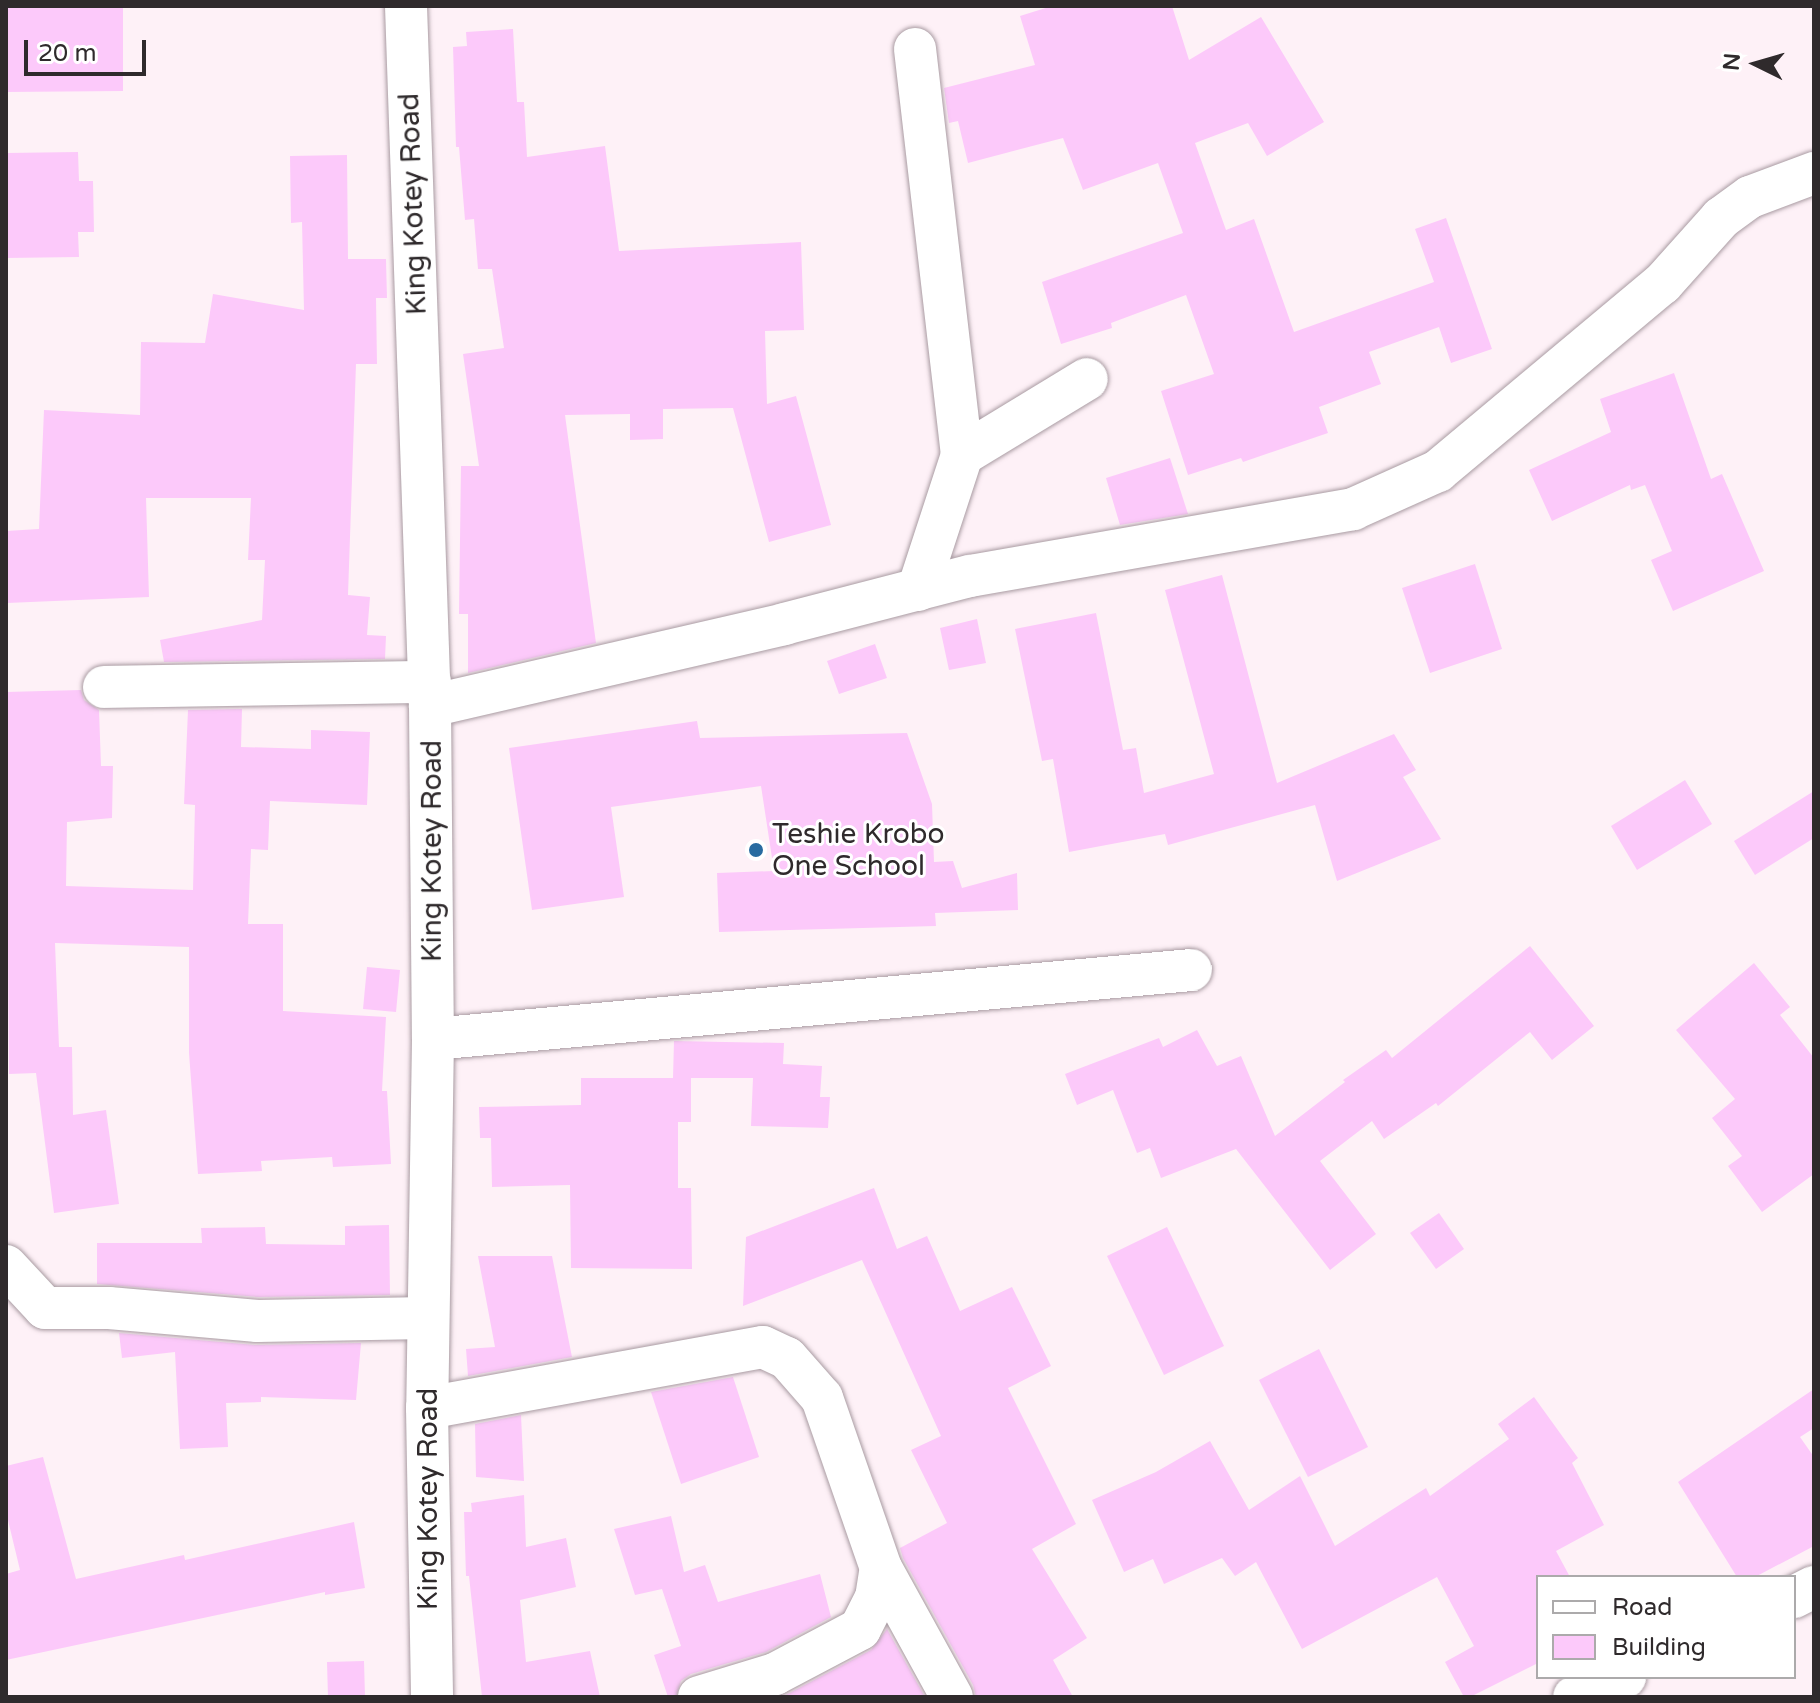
<!DOCTYPE html>
<style>
body{margin:0}
#map{position:relative;width:1820px;height:1703px;overflow:hidden;background:#fef1f7;font-family:"Varela Round",sans-serif}
div>[style]{position:absolute}
.building>*{inset:0;background:#fcc9fa}
.roads{filter:drop-shadow(0 0 2px #a99ba2) drop-shadow(0 0 2px #a99ba2)}
.minor>*{height:42px;margin:-21px;padding:0 21px;transform-origin:21px;border-radius:21px;background:#fff}
.dots>*{width:22px;height:22px;translate:-50% -50%;box-sizing:border-box;border:4px solid #fff;border-radius:50%}
span{translate:-50% -50%;white-space:nowrap;text-align:center;line-height:1.15;-webkit-text-stroke:6px #fff;paint-order:stroke}
.street-label{font-size:28px;color:#2f2a2c}
.poi-label{font-size:28px;color:#2f2a2c}
.left{translate:0 -50%;text-align:left}
.frame{position:absolute;inset:0;border:8px solid #2f2a2c;pointer-events:none}
.legend{position:absolute;left:1536px;top:1575px;width:260px;height:104px;box-sizing:border-box;background:#fff;border:2px solid #acaaab;margin:0;padding:10px 14px;list-style:none;font-size:24px;color:#2f2a2c}
.legend li{display:flex;align-items:center;gap:16px;height:40px}
.legend b{width:40px;border:2px solid #acaaab}
.north{position:absolute;left:1716px;top:24px;width:80px;height:80px;-webkit-text-stroke:6px #fff;paint-order:stroke;rotate:275deg;font-size:22px;font-weight:700;line-height:32px;text-align:center;color:#2f2a2c}
.north::after{content:'';display:block;margin:auto;width:28px;height:36px;background:#2f2a2c;clip-path:polygon(50% 0,100% 100%,50% 72%,0 100%)}
.scale{position:absolute;left:24px;top:40px;width:122px;height:36px;box-sizing:border-box;border:4px solid #2f2a2c;border-top:0;padding-left:10px;font-size:24px;line-height:28px;white-space:nowrap;color:#2f2a2c;-webkit-text-stroke:6px #fff;paint-order:stroke}
</style>
<div id="map">
<div class="building">
<div style="clip-path:polygon(6px 6px,123px 6px,123px 91px,6px 92px)"></div>
<div style="clip-path:polygon(1052px 6px,1172px 6px,1189px 60px,1261px 17px,1324px 122px,1267px 156px,1248px 123px,1195px 143px,1226px 230px,1254px 219px,1294px 332px,1434px 282px,1415px 229px,1446px 218px,1492px 349px,1451px 363px,1439px 327px,1369px 352px,1381px 384px,1319px 407px,1328px 433px,1243px 462px,1241px 458px,1188px 475px,1161px 391px,1214px 374px,1186px 295px,1111px 323px,1112px 328px,1061px 344px,1042px 282px,1183px 233px,1158px 163px,1083px 190px,1063px 138px,968px 163px,958px 121px,949px 123px,944px 88px,1035px 65px,1020px 16px)"></div>
<div style="clip-path:polygon(513px 29px,517px 102px,524px 102px,527px 157px,605px 146px,619px 251px,801px 242px,804px 330px,765px 331px,767px 404px,796px 396px,831px 525px,769px 542px,733px 408px,663px 409px,663px 439px,630px 440px,630px 414px,565px 415px,596px 643px,468px 673px,468px 614px,459px 614px,461px 466px,479px 466px,463px 354px,504px 348px,492px 269px,478px 269px,474px 219px,465px 220px,459px 147px,456px 147px,453px 47px,467px 46px,466px 32px)"></div>
<div style="clip-path:polygon(78px 152px,79px 181px,93px 181px,94px 232px,78px 232px,79px 257px,6px 258px,6px 153px)"></div>
<div style="clip-path:polygon(347px 155px,348px 259px,386px 259px,387px 298px,376px 298px,377px 364px,356px 364px,348px 595px,370px 597px,367px 635px,386px 636px,385px 659px,164px 662px,160px 640px,262px 620px,265px 560px,248px 560px,251px 498px,146px 498px,149px 597px,7px 603px,6px 531px,39px 529px,44px 410px,140px 415px,141px 342px,205px 343px,213px 294px,304px 310px,302px 222px,291px 223px,290px 156px)"></div>
<div style="clip-path:polygon(1674px 373px,1711px 479px,1722px 474px,1764px 571px,1673px 611px,1651px 560px,1672px 551px,1645px 485px,1631px 490px,1630px 485px,1552px 521px,1529px 470px,1611px 432px,1600px 399px)"></div>
<div style="clip-path:polygon(1170px 458px,1188px 514px,1120px 525px,1106px 478px)"></div>
<div style="clip-path:polygon(1475px 564px,1502px 649px,1430px 673px,1402px 588px)"></div>
<div style="clip-path:polygon(1222px 575px,1277px 783px,1394px 734px,1416px 770px,1403px 777px,1441px 839px,1337px 881px,1315px 805px,1168px 845px,1165px 834px,1069px 852px,1053px 759px,1042px 761px,1015px 629px,1096px 613px,1123px 750px,1136px 748px,1144px 793px,1214px 774px,1165px 590px)"></div>
<div style="clip-path:polygon(977px 619px,986px 663px,949px 670px,940px 628px)"></div>
<div style="clip-path:polygon(875px 644px,887px 678px,839px 694px,827px 661px)"></div>
<div style="clip-path:polygon(81px 690px,84px 700px,99px 710px,101px 766px,113px 766px,112px 818px,67px 822px,66px 886px,193px 890px,195px 805px,184px 804px,188px 710px,242px 709px,241px 747px,311px 749px,311px 730px,370px 732px,367px 805px,270px 801px,268px 850px,251px 849px,248px 924px,283px 924px,283px 1011px,386px 1017px,382px 1091px,387px 1091px,391px 1164px,333px 1167px,332px 1157px,261px 1161px,262px 1171px,198px 1174px,189px 1053px,189px 947px,55px 943px,59px 1047px,72px 1047px,73px 1115px,106px 1110px,119px 1204px,54px 1213px,36px 1073px,9px 1074px,6px 692px)"></div>
<div style="clip-path:polygon(697px 721px,700px 738px,907px 733px,932px 804px,934px 862px,953px 861px,962px 888px,1017px 873px,1018px 910px,935px 913px,936px 926px,719px 932px,717px 873px,774px 871px,761px 786px,611px 807px,624px 897px,532px 910px,509px 748px)"></div>
<div style="clip-path:polygon(1685px 780px,1712px 824px,1637px 870px,1611px 826px)"></div>
<div style="clip-path:polygon(1814px 791px,1814px 838px,1755px 875px,1734px 841px)"></div>
<div style="clip-path:polygon(1530px 946px,1594px 1026px,1552px 1060px,1530px 1032px,1438px 1106px,1436px 1103px,1384px 1139px,1372px 1121px,1320px 1161px,1376px 1234px,1330px 1270px,1236px 1149px,1161px 1178px,1150px 1148px,1137px 1153px,1113px 1090px,1077px 1105px,1065px 1074px,1159px 1038px,1163px 1047px,1197px 1030px,1217px 1066px,1241px 1056px,1275px 1136px,1345px 1082px,1343px 1080px,1386px 1050px,1392px 1058px)"></div>
<div style="clip-path:polygon(1754px 963px,1790px 1007px,1780px 1015px,1814px 1058px,1814px 1174px,1762px 1212px,1728px 1166px,1742px 1156px,1712px 1118px,1735px 1099px,1676px 1030px)"></div>
<div style="clip-path:polygon(367px 967px,400px 970px,396px 1012px,363px 1009px)"></div>
<div style="clip-path:polygon(674px 1041px,784px 1043px,783px 1064px,822px 1066px,820px 1097px,830px 1097px,828px 1128px,751px 1126px,753px 1078px,691px 1078px,691px 1122px,678px 1122px,678px 1188px,691px 1188px,692px 1269px,571px 1268px,570px 1185px,492px 1187px,491px 1138px,480px 1138px,479px 1107px,581px 1105px,581px 1078px,684px 1078px,673px 1078px)"></div>
<div style="clip-path:polygon(874px 1188px,897px 1249px,927px 1236px,960px 1311px,1012px 1287px,1051px 1366px,1008px 1388px,1076px 1524px,1032px 1549px,1087px 1638px,1053px 1660px,1073px 1697px,976px 1697px,973px 1685px,903px 1558px,900px 1548px,947px 1523px,911px 1450px,941px 1436px,862px 1260px,743px 1306px,746px 1237px)"></div>
<div style="clip-path:polygon(1439px 1213px,1464px 1249px,1436px 1269px,1410px 1233px)"></div>
<div style="clip-path:polygon(389px 1225px,390px 1295px,258px 1297px,97px 1284px,97px 1243px,202px 1243px,201px 1228px,265px 1227px,266px 1244px,345px 1245px,345px 1226px)"></div>
<div style="clip-path:polygon(1167px 1227px,1224px 1346px,1164px 1375px,1107px 1256px)"></div>
<div style="clip-path:polygon(478px 1256px,552px 1256px,572px 1357px,468px 1376px,466px 1349px,495px 1347px)"></div>
<div style="clip-path:polygon(119px 1333px,255px 1345px,361px 1343px,356px 1400px,261px 1397px,261px 1402px,226px 1403px,228px 1447px,180px 1449px,175px 1352px,122px 1358px)"></div>
<div style="clip-path:polygon(1319px 1349px,1368px 1447px,1308px 1477px,1259px 1380px)"></div>
<div style="clip-path:polygon(733px 1377px,759px 1457px,681px 1484px,651px 1392px)"></div>
<div style="clip-path:polygon(1814px 1389px,1814px 1428px,1800px 1437px,1814px 1457px,1814px 1546px,1755px 1577px,1737px 1577px,1678px 1482px)"></div>
<div style="clip-path:polygon(1534px 1397px,1578px 1458px,1572px 1463px,1604px 1525px,1556px 1551px,1570px 1577px,1538px 1577px,1538px 1663px,1470px 1697px,1464px 1697px,1445px 1662px,1474px 1646px,1437px 1577px,1302px 1649px,1256px 1562px,1235px 1576px,1222px 1558px,1164px 1584px,1153px 1559px,1124px 1572px,1092px 1500px,1156px 1472px,1210px 1441px,1249px 1510px,1300px 1476px,1335px 1546px,1426px 1488px,1430px 1496px,1509px 1439px,1498px 1424px)"></div>
<div style="clip-path:polygon(521px 1415px,524px 1481px,476px 1477px,475px 1424px)"></div>
<div style="clip-path:polygon(43px 1457px,76px 1579px,184px 1555px,185px 1560px,354px 1522px,365px 1588px,325px 1595px,325px 1592px,6px 1660px,6px 1574px,20px 1570px,6px 1512px,6px 1466px)"></div>
<div style="clip-path:polygon(524px 1495px,526px 1547px,566px 1538px,576px 1587px,520px 1600px,526px 1662px,590px 1651px,600px 1697px,482px 1697px,469px 1576px,466px 1576px,464px 1512px,472px 1512px,471px 1503px)"></div>
<div style="clip-path:polygon(671px 1516px,684px 1572px,705px 1565px,718px 1602px,820px 1574px,831px 1617px,766px 1652px,691px 1674px,681px 1681px,676px 1697px,668px 1697px,654px 1655px,681px 1646px,662px 1589px,635px 1595px,614px 1529px)"></div>
<div style="clip-path:polygon(887px 1629px,925px 1697px,782px 1697px,871px 1650px)"></div>
<div style="clip-path:polygon(364px 1661px,365px 1697px,328px 1697px,327px 1662px)"></div>
</div>
<div class="roads">
<div class="minor">
<div style="left:406px;top:6px;width:700px;rotate:88.04deg"></div>
<div style="left:430px;top:706px;width:333px;rotate:89.5deg"></div>
<div style="left:433px;top:1039px;width:369px;rotate:90.9deg"></div>
<div style="left:427px;top:1408px;width:289px;rotate:89deg"></div>
<div style="left:915px;top:49px;width:409px;rotate:83.4deg"></div>
<div style="left:962px;top:455px;width:142px;rotate:108.1deg"></div>
<div style="left:962px;top:455px;width:146px;rotate:-31.3deg"></div>
<div style="left:104px;top:687px;width:326px;rotate:-0.9deg"></div>
<div style="left:430px;top:706px;width:363px;rotate:-13deg"></div>
<div style="left:784px;top:624px;width:192px;rotate:-14.5deg"></div>
<div style="left:970px;top:576px;width:389px;rotate:-9.9deg"></div>
<div style="left:1353px;top:509px;width:93px;rotate:-24.1deg"></div>
<div style="left:1438px;top:471px;width:292px;rotate:-39.9deg"></div>
<div style="left:1662px;top:284px;width:89px;rotate:-48.2deg"></div>
<div style="left:1721px;top:218px;width:36px;rotate:-36deg"></div>
<div style="left:1750px;top:197px;width:68px;rotate:-20.6deg"></div>
<div style="left:433px;top:1039px;width:761px;rotate:-5.2deg"></div>
<div style="left:6px;top:1266px;width:57px;rotate:47.1deg"></div>
<div style="left:45px;top:1308px;width:64px"></div>
<div style="left:109px;top:1308px;width:149px;rotate:5deg"></div>
<div style="left:257px;top:1321px;width:171px;rotate:-1deg"></div>
<div style="left:427px;top:1408px;width:341px;rotate:-10.3deg"></div>
<div style="left:763px;top:1347px;width:26px;rotate:25deg"></div>
<div style="left:787px;top:1358px;width:53px;rotate:48.8deg"></div>
<div style="left:822px;top:1398px;width:180px;rotate:70.9deg"></div>
<div style="left:1794px;top:1597px;width:22px;rotate:-27deg"></div>
<div style="left:699px;top:1697px;width:79px;rotate:-16.8deg"></div>
<div style="left:775px;top:1674px;width:96px;rotate:-27.9deg"></div>
<div style="left:860px;top:1629px;width:35px;rotate:-63deg"></div>
<div style="left:876px;top:1598px;width:30px;rotate:-81deg"></div>
<div style="left:881px;top:1568px;width:147px;rotate:61.2deg"></div>
<div style="left:1574px;top:1697px;width:55px;rotate:-21.4deg"></div>
</div>
</div>
<div class="dots">
<div style="left:756px;top:850px;background:#286ba0"></div>
</div>
<div class="street-label">
<span style="left:413px;top:204px;rotate:-92deg">King Kotey Road</span>
<span style="left:432px;top:851px;rotate:-90deg">King Kotey Road</span>
<span style="left:428px;top:1499px;rotate:-90deg">King Kotey Road</span>
</div>
<div class="poi-label">
<span class="left" style="left:772px;top:850px">Teshie Krobo<br>One School</span>
</div>
<div class="frame"></div>
<ul class="legend">
<li><b style="height:10px;background:#fff"></b>Road</li>
<li><b style="height:22px;background:#fcc9fa"></b>Building</li>
</ul>
<div class="north">N</div>
<div class="scale">20 m</div>
</div>
